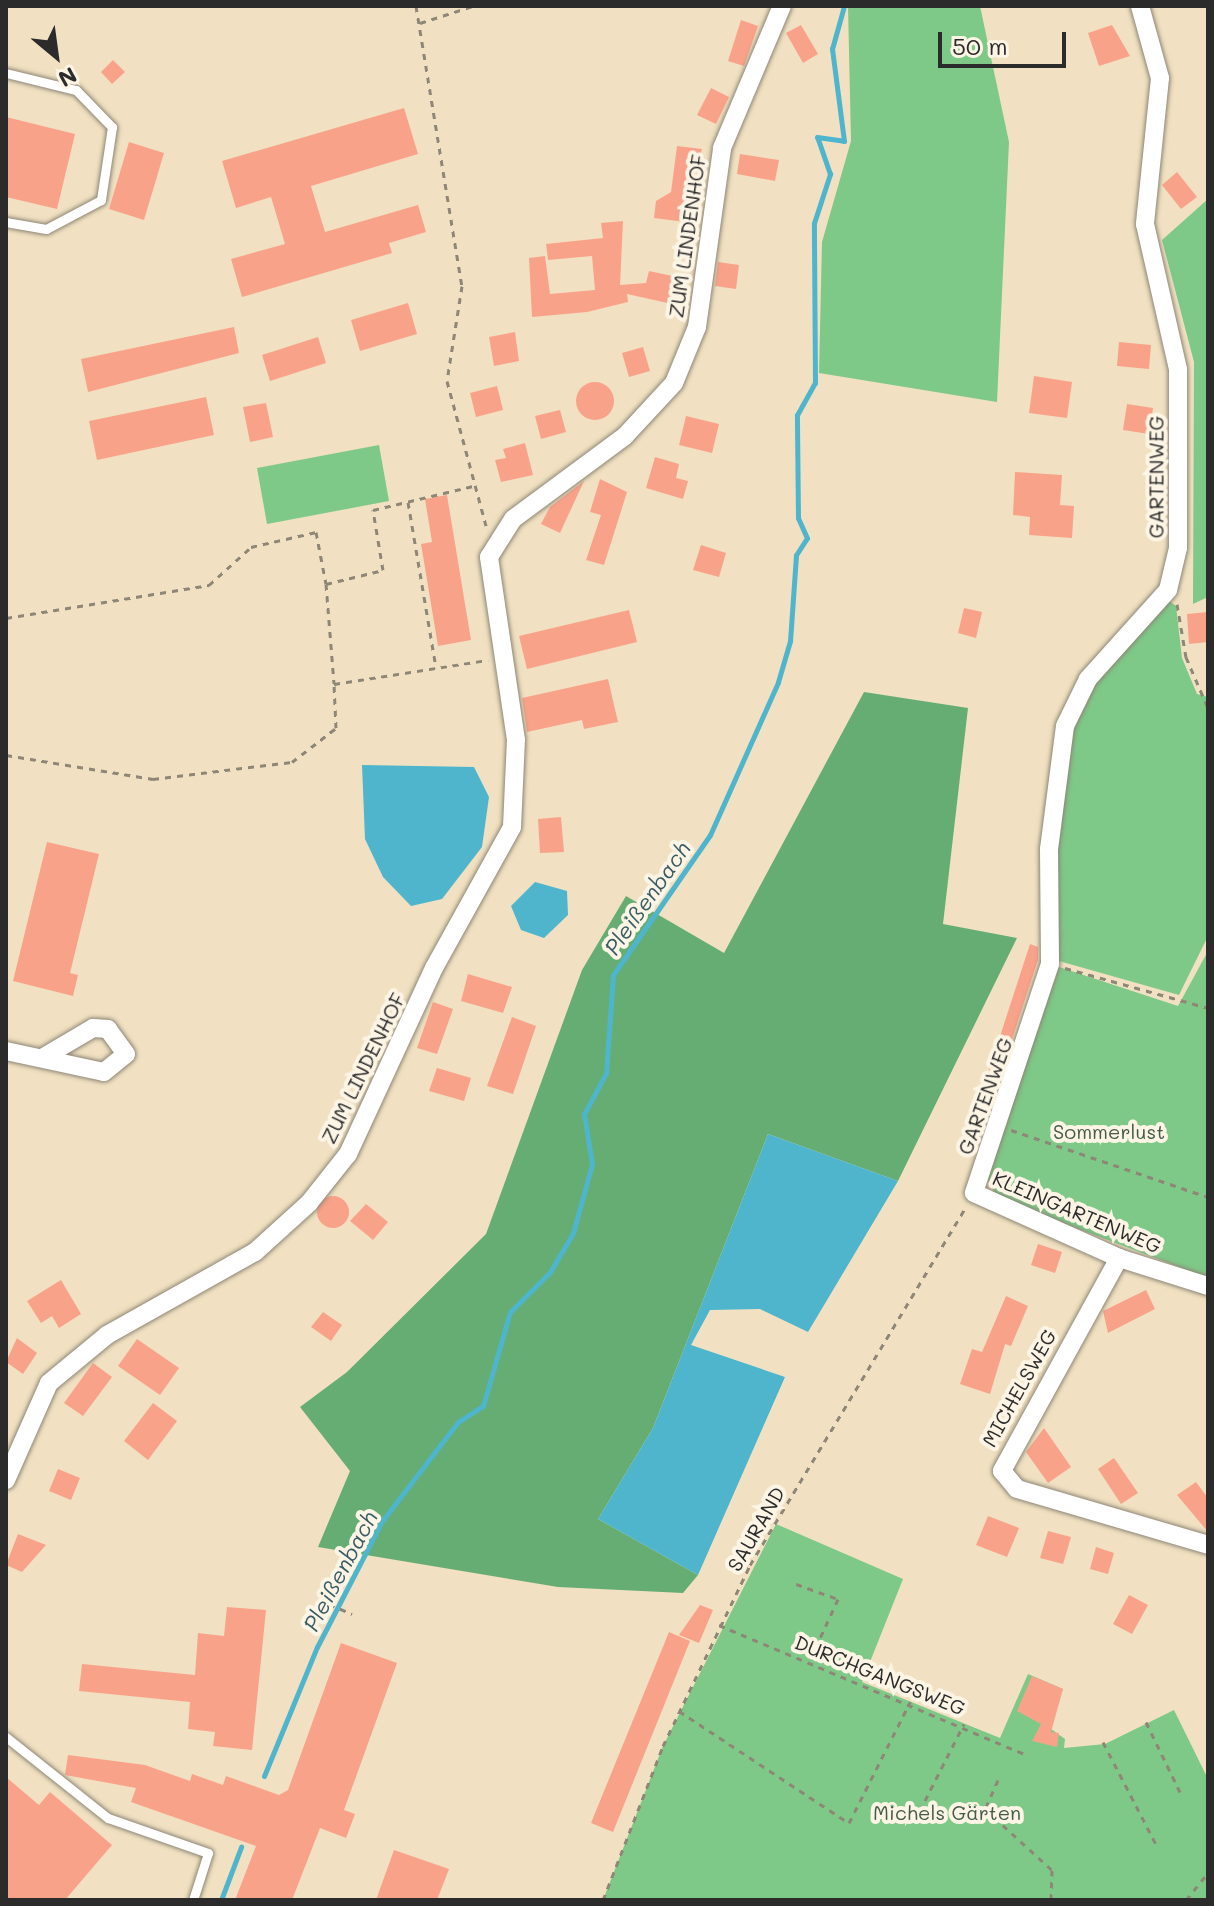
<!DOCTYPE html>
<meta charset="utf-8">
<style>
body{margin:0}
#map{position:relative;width:1214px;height:1906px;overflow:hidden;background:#f1e1c2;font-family:Mali,sans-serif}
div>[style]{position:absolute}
.green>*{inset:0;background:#7ec988}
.forest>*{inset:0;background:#66ad74}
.water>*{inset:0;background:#4eb5cd}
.stream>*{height:5px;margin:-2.5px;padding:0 2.5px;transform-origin:2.5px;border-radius:2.5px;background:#4eb5cd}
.building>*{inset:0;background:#f9a28a}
.round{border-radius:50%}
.path>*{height:3px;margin-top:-1.5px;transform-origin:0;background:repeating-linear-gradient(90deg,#8e8676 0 6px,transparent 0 12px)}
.roads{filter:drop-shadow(0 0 2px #8e8676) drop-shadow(0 0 2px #8e8676)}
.service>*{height:9px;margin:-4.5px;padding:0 4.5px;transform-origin:4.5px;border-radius:4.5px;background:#fff}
.minor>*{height:18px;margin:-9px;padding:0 9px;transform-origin:9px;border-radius:9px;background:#fff}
span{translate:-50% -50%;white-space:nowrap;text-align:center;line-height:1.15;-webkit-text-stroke:8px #fcf5e5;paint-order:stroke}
.street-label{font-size:20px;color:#2b2b2b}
.park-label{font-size:20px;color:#445a47}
.water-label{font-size:22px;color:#375b64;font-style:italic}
.frame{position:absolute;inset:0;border:8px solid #2b2b2b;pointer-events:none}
.north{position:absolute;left:16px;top:16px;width:80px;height:80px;-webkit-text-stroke:6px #fcf5e5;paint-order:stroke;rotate:151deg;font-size:22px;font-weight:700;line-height:32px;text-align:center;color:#2b2b2b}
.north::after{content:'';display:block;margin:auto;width:28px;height:36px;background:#2b2b2b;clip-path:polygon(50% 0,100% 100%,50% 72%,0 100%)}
.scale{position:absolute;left:938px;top:32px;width:128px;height:36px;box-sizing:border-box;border:4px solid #2b2b2b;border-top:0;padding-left:10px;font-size:24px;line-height:28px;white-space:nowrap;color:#2b2b2b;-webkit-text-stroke:6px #fcf5e5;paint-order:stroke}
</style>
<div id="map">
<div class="green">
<div style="clip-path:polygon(848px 6px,980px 6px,1009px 142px,997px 402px,819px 373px,822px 242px,851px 141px)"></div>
<div style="clip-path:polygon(1208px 199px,1208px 597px,1193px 604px,1194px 362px,1162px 240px)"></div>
<div style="clip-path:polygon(379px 445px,389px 501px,267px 524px,257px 468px)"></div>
<div style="clip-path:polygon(1168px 600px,1176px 606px,1182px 658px,1197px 694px,1208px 697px,1208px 936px,1179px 995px,1059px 961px,1054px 851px,1070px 723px,1094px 679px)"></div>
<div style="clip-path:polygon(1208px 951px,1208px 1278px,997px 1198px,987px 1179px,1059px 967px,1178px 1006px)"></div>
<div style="clip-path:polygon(776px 1524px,903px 1579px,862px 1682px,1000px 1738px,1028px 1674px,1063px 1689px,1047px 1726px,1065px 1739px,1064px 1748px,1105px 1744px,1174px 1710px,1208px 1779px,1208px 1900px,603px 1900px,663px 1746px)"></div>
</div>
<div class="forest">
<div style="clip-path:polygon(864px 692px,968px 708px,943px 924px,1017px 938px,898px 1181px,768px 1134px,653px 1428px,598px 1519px,698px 1575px,683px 1593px,558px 1587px,318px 1547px,350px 1471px,300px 1407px,347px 1372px,486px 1234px,582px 970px,626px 896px,724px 953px)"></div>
</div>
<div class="water">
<div style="clip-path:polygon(362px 765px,474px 767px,489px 797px,482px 847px,442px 899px,411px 906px,383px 877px,365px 839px)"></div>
<div style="clip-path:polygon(535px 882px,567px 891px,568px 915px,544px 938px,521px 930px,511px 906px)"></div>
<div style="clip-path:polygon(768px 1134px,898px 1181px,808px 1332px,760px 1309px,710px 1310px,691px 1345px,785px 1377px,698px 1575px,598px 1519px,653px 1428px)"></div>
</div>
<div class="stream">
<div style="left:264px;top:1776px;width:139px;rotate:-67.7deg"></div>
<div style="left:317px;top:1647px;width:142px;rotate:-62.7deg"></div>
<div style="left:382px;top:1521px;width:125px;rotate:-52.5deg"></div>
<div style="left:458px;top:1422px;width:30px;rotate:-33deg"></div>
<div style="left:483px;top:1406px;width:98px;rotate:-74deg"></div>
<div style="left:510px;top:1312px;width:57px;rotate:-45deg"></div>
<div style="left:550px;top:1272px;width:45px;rotate:-59.5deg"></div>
<div style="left:573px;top:1233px;width:72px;rotate:-74.6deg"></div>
<div style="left:592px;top:1164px;width:51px;rotate:-99.1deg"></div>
<div style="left:584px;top:1114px;width:47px;rotate:-61.8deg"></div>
<div style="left:606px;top:1073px;width:98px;rotate:-85.9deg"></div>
<div style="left:613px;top:975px;width:170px;rotate:-55.3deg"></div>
<div style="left:710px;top:835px;width:167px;rotate:-66deg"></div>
<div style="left:778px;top:682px;width:43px;rotate:-73.7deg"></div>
<div style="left:790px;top:641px;width:86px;rotate:-86deg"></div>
<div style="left:796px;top:555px;width:20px;rotate:-57deg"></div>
<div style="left:807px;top:538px;width:22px;rotate:-114deg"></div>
<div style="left:798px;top:518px;width:103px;rotate:-90.6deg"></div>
<div style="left:797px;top:415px;width:37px;rotate:-61deg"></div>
<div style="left:815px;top:383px;width:160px;rotate:-90.4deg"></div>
<div style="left:814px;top:223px;width:52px;rotate:-71.9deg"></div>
<div style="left:830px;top:174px;width:39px;rotate:-109deg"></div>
<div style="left:817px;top:137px;width:27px;rotate:8deg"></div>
<div style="left:844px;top:141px;width:93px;rotate:-97.4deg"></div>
<div style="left:832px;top:49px;width:45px;rotate:-74.4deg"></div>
<div style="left:221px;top:1900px;width:57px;rotate:-69.3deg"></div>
</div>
<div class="building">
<div style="clip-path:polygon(741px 20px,758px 26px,744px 66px,728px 61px)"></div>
<div style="clip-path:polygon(801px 25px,818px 54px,803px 63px,786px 33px)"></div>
<div style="clip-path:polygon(1112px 25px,1130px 56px,1099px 66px,1088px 33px)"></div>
<div style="clip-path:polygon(113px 60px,125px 72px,112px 84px,101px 72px)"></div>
<div style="clip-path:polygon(711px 88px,729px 97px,716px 124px,697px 115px)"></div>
<div style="clip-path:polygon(404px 108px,418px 154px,311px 186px,325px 232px,418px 205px,426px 232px,389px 243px,392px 253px,242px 297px,231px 259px,285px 244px,271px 197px,236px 208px,222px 161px)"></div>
<div style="clip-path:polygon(6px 117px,75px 134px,57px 209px,6px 197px)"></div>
<div style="clip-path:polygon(129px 142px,164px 153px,144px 220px,109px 209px)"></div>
<div style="clip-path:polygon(677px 146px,702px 149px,686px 204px,695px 206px,693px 223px,654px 218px,656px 201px,671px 192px)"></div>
<div style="clip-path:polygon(740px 154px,779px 160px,775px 181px,737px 174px)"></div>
<div style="clip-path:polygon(1177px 172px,1197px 197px,1181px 209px,1162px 185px)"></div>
<div style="clip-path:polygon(623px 221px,620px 285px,646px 283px,649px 271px,677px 277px,672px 304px,627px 294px,628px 302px,587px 312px,532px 317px,529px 258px,545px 256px,550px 294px,595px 290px,592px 256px,548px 260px,546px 244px,603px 238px,601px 223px)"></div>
<div style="clip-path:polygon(718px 262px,739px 265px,736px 289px,715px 286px)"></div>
<div style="clip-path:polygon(408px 303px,417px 334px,360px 351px,351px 320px)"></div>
<div style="clip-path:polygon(234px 327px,239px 353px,88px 392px,81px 359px)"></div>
<div style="clip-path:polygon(515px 332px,519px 361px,494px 366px,489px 337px)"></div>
<div style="clip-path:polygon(318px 337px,326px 363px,270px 381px,262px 355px)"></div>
<div style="clip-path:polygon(1119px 342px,1151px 345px,1149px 369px,1117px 366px)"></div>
<div style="clip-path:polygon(643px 347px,650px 371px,629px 377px,622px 353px)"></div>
<div style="clip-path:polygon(1034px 376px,1072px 382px,1067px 418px,1029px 413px)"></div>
<div class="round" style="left:576px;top:382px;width:38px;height:38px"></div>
<div style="clip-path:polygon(497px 386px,503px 410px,476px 417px,470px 393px)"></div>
<div style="clip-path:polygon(206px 397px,214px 435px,97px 460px,89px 421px)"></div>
<div style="clip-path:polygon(266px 403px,273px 437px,250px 442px,243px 407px)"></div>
<div style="clip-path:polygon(1127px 404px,1153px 408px,1149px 434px,1123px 430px)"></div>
<div style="clip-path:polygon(560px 410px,566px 432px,541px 439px,535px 416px)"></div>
<div style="clip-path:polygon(686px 416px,719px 424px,712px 453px,679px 445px)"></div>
<div style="clip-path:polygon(525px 443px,533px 475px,501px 482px,495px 460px,506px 458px,503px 449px)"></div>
<div style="clip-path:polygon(655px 457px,679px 464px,676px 478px,688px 481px,683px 499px,646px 488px)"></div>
<div style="clip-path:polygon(1015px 472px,1062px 475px,1060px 505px,1074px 506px,1072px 538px,1029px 535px,1030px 517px,1013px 515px)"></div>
<div style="clip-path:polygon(600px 479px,627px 492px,604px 565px,586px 560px,601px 515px,590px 512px)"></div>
<div style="clip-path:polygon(584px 481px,560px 533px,541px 524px,550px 507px)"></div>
<div style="clip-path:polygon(447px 495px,471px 640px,438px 646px,421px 544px,432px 542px,425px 499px)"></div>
<div style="clip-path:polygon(701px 545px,726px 553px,719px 577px,693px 570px)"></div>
<div style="clip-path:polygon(964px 608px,982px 612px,976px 638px,958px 633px)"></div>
<div style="clip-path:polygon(629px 610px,637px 642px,527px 669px,519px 636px)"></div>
<div style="clip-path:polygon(1208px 612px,1208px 642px,1189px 644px,1187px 614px)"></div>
<div style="clip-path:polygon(608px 679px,618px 722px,584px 729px,582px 720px,527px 732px,522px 698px)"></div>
<div style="clip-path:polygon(561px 817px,564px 852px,540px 853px,538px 819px)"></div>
<div style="clip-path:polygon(47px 842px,99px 854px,70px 973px,78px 975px,73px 996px,13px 981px)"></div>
<div style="clip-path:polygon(1030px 944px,1038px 947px,1038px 960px,977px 1145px,966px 1141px)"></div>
<div style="clip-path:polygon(468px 974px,512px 987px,503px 1013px,461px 1001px)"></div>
<div style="clip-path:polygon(433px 1002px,453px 1009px,437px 1054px,417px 1048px)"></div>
<div style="clip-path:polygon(512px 1017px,536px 1026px,513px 1094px,487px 1086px)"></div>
<div style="clip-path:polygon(437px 1068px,471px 1078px,464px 1101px,429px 1091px)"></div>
<div class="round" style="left:317px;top:1196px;width:32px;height:32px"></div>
<div style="clip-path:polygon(366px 1204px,388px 1222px,373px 1240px,350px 1221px)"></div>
<div style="clip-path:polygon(1038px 1244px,1062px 1252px,1055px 1273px,1031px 1265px)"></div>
<div style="clip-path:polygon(61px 1280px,81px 1314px,59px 1328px,52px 1316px,41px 1323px,27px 1301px)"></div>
<div style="clip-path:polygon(1146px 1290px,1155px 1309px,1108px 1333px,1103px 1311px)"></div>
<div style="clip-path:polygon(1006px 1296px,1028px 1306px,1011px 1346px,1005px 1344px,990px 1394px,960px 1384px,972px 1349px,982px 1352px)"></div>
<div style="clip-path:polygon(323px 1312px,342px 1325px,331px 1341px,311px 1327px)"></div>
<div style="clip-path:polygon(17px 1338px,37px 1353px,23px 1374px,6px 1362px)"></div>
<div style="clip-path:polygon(137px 1339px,179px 1368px,160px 1395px,118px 1366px)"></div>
<div style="clip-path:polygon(93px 1363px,112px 1377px,83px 1416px,64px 1403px)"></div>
<div style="clip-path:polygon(153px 1403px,177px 1421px,148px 1460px,124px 1441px)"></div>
<div style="clip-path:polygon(1044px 1428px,1071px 1467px,1048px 1483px,1026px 1452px)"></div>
<div style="clip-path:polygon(1114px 1458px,1138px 1493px,1121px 1504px,1098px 1469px)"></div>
<div style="clip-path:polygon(58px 1469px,80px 1478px,71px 1500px,49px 1491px)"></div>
<div style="clip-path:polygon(1196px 1482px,1208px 1498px,1208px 1532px,1177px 1495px)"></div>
<div style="clip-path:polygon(988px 1516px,1019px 1528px,1007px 1557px,976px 1545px)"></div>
<div style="clip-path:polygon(1048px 1531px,1071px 1537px,1063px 1564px,1040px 1558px)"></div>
<div style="clip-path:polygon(18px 1534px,46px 1545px,22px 1572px,6px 1565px)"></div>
<div style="clip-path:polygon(1096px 1547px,1114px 1553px,1108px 1574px,1090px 1569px)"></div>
<div style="clip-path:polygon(1129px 1595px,1148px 1605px,1132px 1634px,1113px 1624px)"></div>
<div style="clip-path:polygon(700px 1605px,713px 1610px,699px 1643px,679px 1635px)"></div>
<div style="clip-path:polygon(227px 1607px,266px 1610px,252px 1750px,213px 1746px,215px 1732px,188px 1729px,190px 1702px,79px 1691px,82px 1664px,195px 1675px,198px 1633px,224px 1636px)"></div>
<div style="clip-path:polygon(669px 1632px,690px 1641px,613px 1832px,591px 1823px)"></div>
<div style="clip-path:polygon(341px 1643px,397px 1663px,344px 1810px,355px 1814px,346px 1838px,320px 1828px,292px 1900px,235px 1900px,256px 1846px,131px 1802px,136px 1788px,65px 1775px,68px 1755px,145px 1765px,190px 1781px,192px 1774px,223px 1785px,226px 1776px,279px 1795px,288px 1790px)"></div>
<div style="clip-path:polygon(1032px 1676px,1063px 1689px,1051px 1732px,1059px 1733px,1057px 1747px,1032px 1741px,1041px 1724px,1017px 1711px)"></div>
<div style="clip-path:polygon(6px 1777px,39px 1805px,50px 1792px,112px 1845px,65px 1900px,6px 1900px)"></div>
<div style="clip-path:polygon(394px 1850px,449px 1869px,437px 1900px,376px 1900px)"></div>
</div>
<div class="path">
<div style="left:416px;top:6px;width:284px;rotate:80.7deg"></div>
<div style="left:462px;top:286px;width:96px;rotate:99deg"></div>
<div style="left:447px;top:381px;width:153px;rotate:74.9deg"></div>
<div style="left:420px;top:23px;width:56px;rotate:-17.8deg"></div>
<div style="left:408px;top:502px;width:168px;rotate:80.4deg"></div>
<div style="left:326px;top:584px;width:100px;rotate:85.4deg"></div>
<div style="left:1177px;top:604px;width:54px;rotate:80.4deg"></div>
<div style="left:1186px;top:657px;width:56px;rotate:66.7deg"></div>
<div style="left:6px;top:618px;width:206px;rotate:-9.2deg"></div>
<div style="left:209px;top:585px;width:57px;rotate:-42.1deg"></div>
<div style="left:251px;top:547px;width:67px;rotate:-13deg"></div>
<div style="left:316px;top:532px;width:53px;rotate:79.1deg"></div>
<div style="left:326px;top:584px;width:59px;rotate:-13.8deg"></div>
<div style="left:383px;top:570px;width:61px;rotate:-99.5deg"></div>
<div style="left:373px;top:510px;width:103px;rotate:-13.5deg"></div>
<div style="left:6px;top:755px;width:149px;rotate:9.3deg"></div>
<div style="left:153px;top:779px;width:140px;rotate:-7deg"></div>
<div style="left:292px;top:762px;width:56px;rotate:-37.7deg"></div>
<div style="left:336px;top:728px;width:44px;rotate:-92.6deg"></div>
<div style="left:334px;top:684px;width:156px;rotate:-8.9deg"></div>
<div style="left:1065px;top:968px;width:148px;rotate:15.6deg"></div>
<div style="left:1011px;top:1130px;width:208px;rotate:18.8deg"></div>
<div style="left:796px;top:1584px;width:45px;rotate:19.7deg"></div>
<div style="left:838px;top:1599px;width:67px;rotate:114.7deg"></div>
<div style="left:329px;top:1604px;width:25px;rotate:23deg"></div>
<div style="left:719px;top:1625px;width:334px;rotate:22.9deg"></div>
<div style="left:679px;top:1711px;width:204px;rotate:33.4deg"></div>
<div style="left:849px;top:1823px;width:136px;rotate:-63.2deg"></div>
<div style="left:1146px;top:1722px;width:82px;rotate:64.1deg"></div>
<div style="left:1103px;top:1742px;width:117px;rotate:62.6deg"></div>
<div style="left:998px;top:1780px;width:32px;rotate:114deg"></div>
<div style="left:985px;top:1809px;width:91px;rotate:42.3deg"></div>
<div style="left:1052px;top:1870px;width:30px;rotate:92deg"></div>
<div style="left:914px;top:1822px;width:110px;rotate:-63deg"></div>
<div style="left:603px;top:1900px;width:165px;rotate:-68.7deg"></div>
<div style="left:663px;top:1746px;width:201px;rotate:-64.3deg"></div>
<div style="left:750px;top:1565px;width:418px;rotate:-58.9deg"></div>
<div style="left:1186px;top:1900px;width:35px;rotate:-51deg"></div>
</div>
<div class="roads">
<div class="service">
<div style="left:6px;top:73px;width:72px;rotate:13.7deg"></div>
<div style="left:76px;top:90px;width:52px;rotate:45.8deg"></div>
<div style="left:112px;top:127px;width:74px;rotate:98.6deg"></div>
<div style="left:101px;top:200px;width:62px;rotate:152.2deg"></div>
<div style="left:46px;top:229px;width:41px;rotate:-170.1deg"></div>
<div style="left:6px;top:1737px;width:130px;rotate:38.5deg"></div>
<div style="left:108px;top:1818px;width:106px;rotate:19.3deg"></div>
<div style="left:208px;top:1853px;width:49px;rotate:107.7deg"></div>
</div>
<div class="minor">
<div style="left:1140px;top:6px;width:75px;rotate:74.5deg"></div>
<div style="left:1160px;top:78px;width:147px;rotate:95.9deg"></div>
<div style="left:1145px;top:224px;width:149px;rotate:77.2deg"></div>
<div style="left:1178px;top:369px;width:179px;rotate:90deg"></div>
<div style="left:1178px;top:548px;width:43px;rotate:103.4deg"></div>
<div style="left:1168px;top:590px;width:120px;rotate:132deg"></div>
<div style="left:1088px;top:679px;width:52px;rotate:116.1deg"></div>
<div style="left:1065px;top:726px;width:124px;rotate:97.4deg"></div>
<div style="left:1049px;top:849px;width:115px;rotate:89.5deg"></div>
<div style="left:1050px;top:964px;width:241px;rotate:108.4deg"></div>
<div style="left:974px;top:1193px;width:159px;rotate:24.1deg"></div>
<div style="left:1119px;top:1258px;width:93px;rotate:17.5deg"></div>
<div style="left:6px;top:1051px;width:100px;rotate:12.1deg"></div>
<div style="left:104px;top:1072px;width:28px;rotate:-39deg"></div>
<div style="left:126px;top:1054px;width:31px;rotate:-126deg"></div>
<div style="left:108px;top:1029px;width:15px;rotate:-176deg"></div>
<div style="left:93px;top:1028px;width:59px;rotate:149.5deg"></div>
<div style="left:1119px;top:1258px;width:243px;rotate:118.8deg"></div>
<div style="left:1002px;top:1471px;width:23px;rotate:50deg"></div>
<div style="left:1017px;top:1489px;width:199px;rotate:16.3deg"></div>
<div style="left:6px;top:1480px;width:106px;rotate:-66.1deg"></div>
<div style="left:49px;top:1383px;width:75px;rotate:-39.6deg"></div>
<div style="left:107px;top:1335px;width:170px;rotate:-29.3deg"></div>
<div style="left:255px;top:1252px;width:73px;rotate:-42.2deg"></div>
<div style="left:309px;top:1203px;width:63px;rotate:-51.5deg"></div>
<div style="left:348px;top:1154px;width:205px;rotate:-65.2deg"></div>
<div style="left:434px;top:968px;width:161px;rotate:-61deg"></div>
<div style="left:512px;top:827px;width:87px;rotate:-87.4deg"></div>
<div style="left:516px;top:740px;width:185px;rotate:-98.4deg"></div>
<div style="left:489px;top:557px;width:45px;rotate:-57.7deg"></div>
<div style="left:513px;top:519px;width:139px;rotate:-36.5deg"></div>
<div style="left:625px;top:436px;width:72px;rotate:-47.2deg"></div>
<div style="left:674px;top:383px;width:61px;rotate:-67.7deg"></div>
<div style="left:697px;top:327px;width:181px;rotate:-82deg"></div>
<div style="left:722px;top:148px;width:154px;rotate:-67.1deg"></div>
</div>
</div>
<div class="street-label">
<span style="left:687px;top:236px;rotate:-82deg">ZUM LINDENHOF</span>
<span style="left:1156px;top:477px;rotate:-90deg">GARTENWEG</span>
<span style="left:363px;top:1068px;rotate:-64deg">ZUM LINDENHOF</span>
<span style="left:985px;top:1096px;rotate:-70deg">GARTENWEG</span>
<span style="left:1077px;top:1212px;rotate:23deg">KLEINGARTENWEG</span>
<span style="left:1019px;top:1388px;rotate:-61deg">MICHELSWEG</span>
<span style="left:756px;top:1529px;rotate:-60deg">SAURAND</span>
<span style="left:880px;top:1675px;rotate:22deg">DURCHGANGSWEG</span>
</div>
<div class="park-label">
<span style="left:1109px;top:1131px">Sommerlust</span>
<span style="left:947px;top:1812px">Michels Gärten</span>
</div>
<div class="water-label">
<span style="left:647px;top:898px;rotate:-55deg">Pleißenbach</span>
<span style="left:340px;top:1571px;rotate:-62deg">Pleißenbach</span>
</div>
<div class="frame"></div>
<div class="north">N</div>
<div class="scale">50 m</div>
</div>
